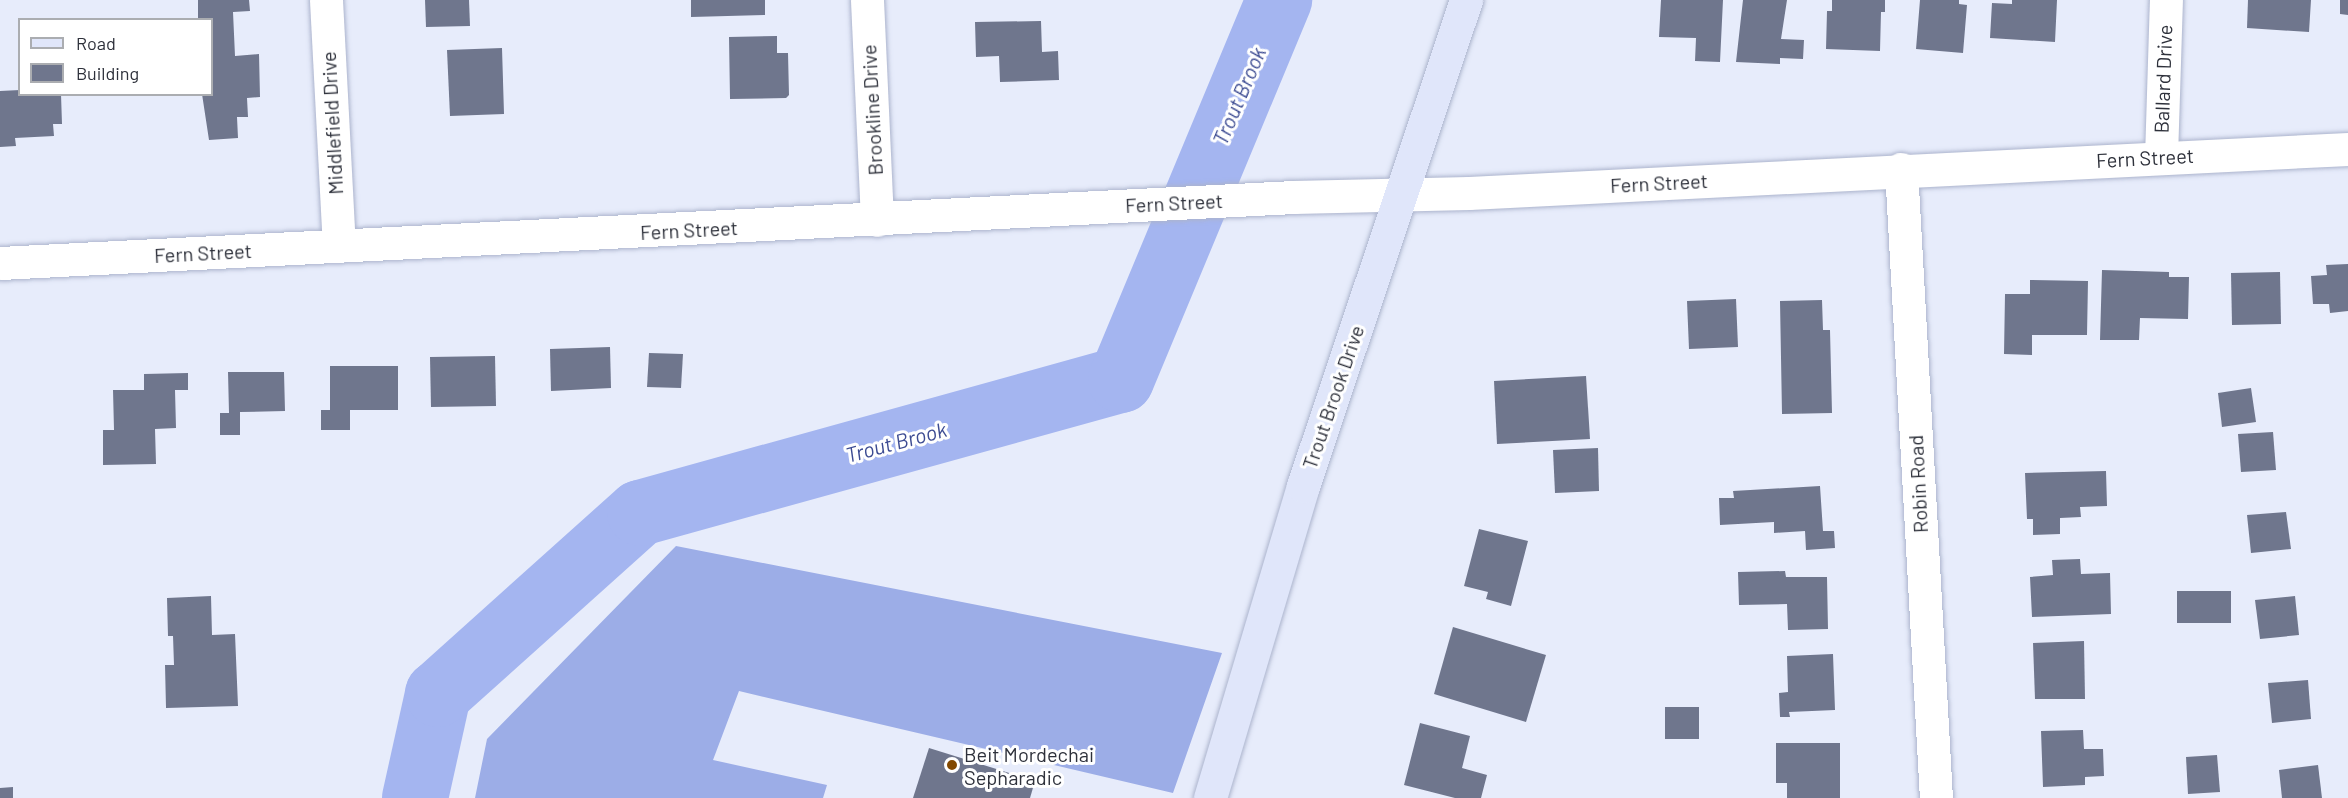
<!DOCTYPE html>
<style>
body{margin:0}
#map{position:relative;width:2348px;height:798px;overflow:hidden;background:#e7ecfb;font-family:Barlow,sans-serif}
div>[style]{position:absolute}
.forest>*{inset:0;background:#9cade7}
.river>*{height:66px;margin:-33px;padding:0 33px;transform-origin:33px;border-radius:33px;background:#a4b5f0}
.building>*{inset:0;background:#6f768d}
.roads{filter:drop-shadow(0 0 2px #acb4cd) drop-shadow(0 0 2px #acb4cd)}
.minor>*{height:33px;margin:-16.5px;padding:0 16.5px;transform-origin:16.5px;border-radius:16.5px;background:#fff}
.tertiary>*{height:33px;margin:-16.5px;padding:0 16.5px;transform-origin:16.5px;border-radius:16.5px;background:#fff}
.secondary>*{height:33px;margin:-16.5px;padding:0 16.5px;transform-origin:16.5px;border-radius:16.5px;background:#e0e6fa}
.dots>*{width:16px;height:16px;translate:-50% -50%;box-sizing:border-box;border:3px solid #fff;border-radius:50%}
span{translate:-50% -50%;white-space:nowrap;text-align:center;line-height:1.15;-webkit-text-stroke:6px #fff;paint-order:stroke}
.street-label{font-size:20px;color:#2e313b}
.poi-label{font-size:20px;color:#2e313b}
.left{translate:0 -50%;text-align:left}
.water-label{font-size:21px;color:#3c4b92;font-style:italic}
.legend{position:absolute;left:18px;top:18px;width:195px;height:78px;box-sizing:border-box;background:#fff;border:2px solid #abadb1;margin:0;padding:8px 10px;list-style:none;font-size:18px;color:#2e313b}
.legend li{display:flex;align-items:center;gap:12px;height:30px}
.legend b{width:30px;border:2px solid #abadb1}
</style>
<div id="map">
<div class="forest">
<div style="clip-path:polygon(676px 546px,1222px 653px,1173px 793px,739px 691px,713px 760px,827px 785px,823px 798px,475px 798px,487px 739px)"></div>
</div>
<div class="river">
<div style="left:415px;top:798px;width:107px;rotate:-77.5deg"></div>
<div style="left:438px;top:694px;width:271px;rotate:-41.9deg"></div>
<div style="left:640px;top:513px;width:499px;rotate:-15.5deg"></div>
<div style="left:1121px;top:380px;width:412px;rotate:-67.4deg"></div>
</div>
<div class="building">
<div style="clip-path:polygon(198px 0,249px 0,250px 11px,233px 12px,235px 56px,259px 54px,260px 97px,247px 98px,248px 117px,237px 117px,238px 138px,209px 140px,202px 94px,212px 94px,212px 20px,198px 20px)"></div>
<div style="clip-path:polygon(425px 0,469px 0,470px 26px,426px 27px)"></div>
<div style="clip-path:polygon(691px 0,765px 0,765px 15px,691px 17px)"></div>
<div style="clip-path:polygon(1661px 0,1723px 0,1720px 62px,1695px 61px,1696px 38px,1659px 37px)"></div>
<div style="clip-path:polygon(1743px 0,1787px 0,1781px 39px,1804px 40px,1803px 59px,1780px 58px,1780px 64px,1736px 62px)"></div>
<div style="clip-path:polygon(1832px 0,1885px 0,1885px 12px,1881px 12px,1880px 51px,1826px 49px,1827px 11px,1832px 11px)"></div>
<div style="clip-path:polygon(1920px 0,1959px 0,1959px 4px,1967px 5px,1963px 53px,1916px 49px)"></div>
<div style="clip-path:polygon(2012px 0,2057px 0,2055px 42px,1990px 38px,1992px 3px,2012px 4px)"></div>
<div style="clip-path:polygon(2248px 0,2311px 0,2309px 32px,2247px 28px)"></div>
<div style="clip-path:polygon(2340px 0,2348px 0,2348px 15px,2340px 14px)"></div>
<div style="clip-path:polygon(1041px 21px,1042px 52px,1058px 51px,1059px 80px,1000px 82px,999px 56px,976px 57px,975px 22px)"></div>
<div style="clip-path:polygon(777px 36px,777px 53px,788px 53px,789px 95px,786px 98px,730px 99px,729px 37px)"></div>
<div style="clip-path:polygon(502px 48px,504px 114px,450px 116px,447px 50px)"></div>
<div style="clip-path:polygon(20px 90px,20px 94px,61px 94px,62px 124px,53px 124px,54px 136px,15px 138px,16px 146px,0 147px,0 91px)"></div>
<div style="clip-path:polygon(2348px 264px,2348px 311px,2330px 313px,2329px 304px,2313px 304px,2311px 276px,2327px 275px,2326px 265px)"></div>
<div style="clip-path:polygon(2102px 270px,2169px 272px,2169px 277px,2189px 277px,2188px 319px,2140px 318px,2139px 340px,2100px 340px)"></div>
<div style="clip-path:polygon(2280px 272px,2281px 324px,2232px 325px,2231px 273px)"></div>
<div style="clip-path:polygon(2030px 280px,2088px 281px,2087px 335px,2032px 335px,2032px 355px,2004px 354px,2005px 294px,2030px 294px)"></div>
<div style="clip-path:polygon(1736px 299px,1738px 347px,1689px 349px,1687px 301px)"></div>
<div style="clip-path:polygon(1822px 300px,1823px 330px,1830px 330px,1832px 413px,1782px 414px,1780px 301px)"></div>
<div style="clip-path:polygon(610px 347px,611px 388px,551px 391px,550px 349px)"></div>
<div style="clip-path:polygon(649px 353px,683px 354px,681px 388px,647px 387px)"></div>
<div style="clip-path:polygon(495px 356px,496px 406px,431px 407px,430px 357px)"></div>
<div style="clip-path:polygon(330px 366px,398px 366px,398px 410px,350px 410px,350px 430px,321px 430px,321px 410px,330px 410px)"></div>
<div style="clip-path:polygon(228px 372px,284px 372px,285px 411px,240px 412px,240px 435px,220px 435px,220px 413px,229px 413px)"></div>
<div style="clip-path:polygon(188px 373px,188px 390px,175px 390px,176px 428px,155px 429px,156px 464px,103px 465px,103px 430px,114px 430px,113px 390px,144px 390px,144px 374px)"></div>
<div style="clip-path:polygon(1586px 376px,1590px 439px,1497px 444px,1494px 381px)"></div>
<div style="clip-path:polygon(2251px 388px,2256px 422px,2222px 427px,2218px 393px)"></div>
<div style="clip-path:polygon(2273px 432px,2276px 470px,2241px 472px,2238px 434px)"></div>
<div style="clip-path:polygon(1598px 448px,1599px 491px,1555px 493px,1553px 450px)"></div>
<div style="clip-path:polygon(2106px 471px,2107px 506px,2080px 507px,2081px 517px,2060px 518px,2060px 534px,2033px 535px,2033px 519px,2027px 519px,2025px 473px)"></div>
<div style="clip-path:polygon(1820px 486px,1823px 531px,1834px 531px,1835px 548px,1806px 550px,1805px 531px,1774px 533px,1774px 522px,1720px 525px,1719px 498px,1734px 498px,1733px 491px)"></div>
<div style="clip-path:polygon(2286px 512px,2291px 549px,2251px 553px,2247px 515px)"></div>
<div style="clip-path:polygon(1479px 529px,1528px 541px,1511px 606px,1486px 599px,1488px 592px,1464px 586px)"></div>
<div style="clip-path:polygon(2080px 559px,2081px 574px,2110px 573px,2111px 614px,2032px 617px,2030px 577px,2053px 575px,2052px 560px)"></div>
<div style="clip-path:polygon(1785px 571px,1786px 577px,1827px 577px,1828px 629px,1788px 630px,1787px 604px,1739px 605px,1738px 572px)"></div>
<div style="clip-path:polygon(2177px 591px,2231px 591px,2231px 623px,2177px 623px)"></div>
<div style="clip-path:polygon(211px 596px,212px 635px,235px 634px,238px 706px,166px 708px,165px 665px,174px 665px,173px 636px,168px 636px,167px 598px)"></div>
<div style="clip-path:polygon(2295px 596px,2299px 635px,2260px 639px,2255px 600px)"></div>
<div style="clip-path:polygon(1453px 627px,1546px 655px,1526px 722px,1434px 694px)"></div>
<div style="clip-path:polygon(2084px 641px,2085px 699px,2035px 699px,2033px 643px)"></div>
<div style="clip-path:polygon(1833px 654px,1835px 710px,1789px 712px,1790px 717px,1780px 717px,1779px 693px,1788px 692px,1787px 656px)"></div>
<div style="clip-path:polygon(2308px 680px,2311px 719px,2272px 723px,2268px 683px)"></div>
<div style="clip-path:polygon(1665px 707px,1699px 707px,1699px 739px,1665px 739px)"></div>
<div style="clip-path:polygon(1420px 723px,1470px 736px,1462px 768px,1487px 775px,1481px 798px,1455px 798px,1404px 785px)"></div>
<div style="clip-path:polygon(2083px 730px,2084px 749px,2103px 749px,2104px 776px,2085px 777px,2085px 785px,2043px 787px,2041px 731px)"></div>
<div style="clip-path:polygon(1776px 743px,1840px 743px,1840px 798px,1787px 798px,1787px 783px,1776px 783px)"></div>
<div style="clip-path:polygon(929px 748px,1035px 781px,1030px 798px,913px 798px)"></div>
<div style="clip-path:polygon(2217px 755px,2220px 792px,2188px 794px,2186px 757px)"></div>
<div style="clip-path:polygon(2318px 765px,2322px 798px,2282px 798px,2279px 770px)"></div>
<div style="clip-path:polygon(13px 787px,13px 798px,0 798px,0 788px)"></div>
</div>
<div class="roads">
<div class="minor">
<div style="left:326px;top:0;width:246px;rotate:87deg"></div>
<div style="left:867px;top:0;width:220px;rotate:87.4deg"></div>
<div style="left:2161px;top:157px;width:157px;rotate:-88.2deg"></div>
<div style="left:1901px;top:169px;width:630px;rotate:86.82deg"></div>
</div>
<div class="tertiary">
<div style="left:0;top:263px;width:1295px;rotate:-2.92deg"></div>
<div style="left:1293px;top:197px;width:176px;rotate:-1.3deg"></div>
<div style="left:1469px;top:193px;width:880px;rotate:-2.87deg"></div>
</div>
<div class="secondary">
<div style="left:1210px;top:798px;width:326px;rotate:-73.4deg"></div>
<div style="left:1303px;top:486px;width:513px;rotate:-71.46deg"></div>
</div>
</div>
<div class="dots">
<div style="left:952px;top:765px;background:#824800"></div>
</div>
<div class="street-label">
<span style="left:2163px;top:79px;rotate:-88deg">Ballard Drive</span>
<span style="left:872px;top:110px;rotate:-93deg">Brookline Drive</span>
<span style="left:332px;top:123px;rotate:-93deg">Middlefield Drive</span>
<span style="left:2145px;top:158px;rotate:-3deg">Fern Street</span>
<span style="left:1659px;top:183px;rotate:-3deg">Fern Street</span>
<span style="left:1174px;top:203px;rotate:-3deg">Fern Street</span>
<span style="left:689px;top:230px;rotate:-3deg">Fern Street</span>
<span style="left:203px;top:253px;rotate:-3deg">Fern Street</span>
<span style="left:1333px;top:397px;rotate:-71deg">Trout Brook Drive</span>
<span style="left:1918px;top:484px;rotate:-93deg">Robin Road</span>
</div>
<div class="poi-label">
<span class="left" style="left:964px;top:766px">Beit Mordechai<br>Sepharadic</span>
</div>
<div class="water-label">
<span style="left:1239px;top:96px;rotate:-67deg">Trout Brook</span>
<span style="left:896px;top:442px;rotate:-15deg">Trout Brook</span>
</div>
<ul class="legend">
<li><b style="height:8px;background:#e0e6fa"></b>Road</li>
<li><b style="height:16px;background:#6f768d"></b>Building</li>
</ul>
</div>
